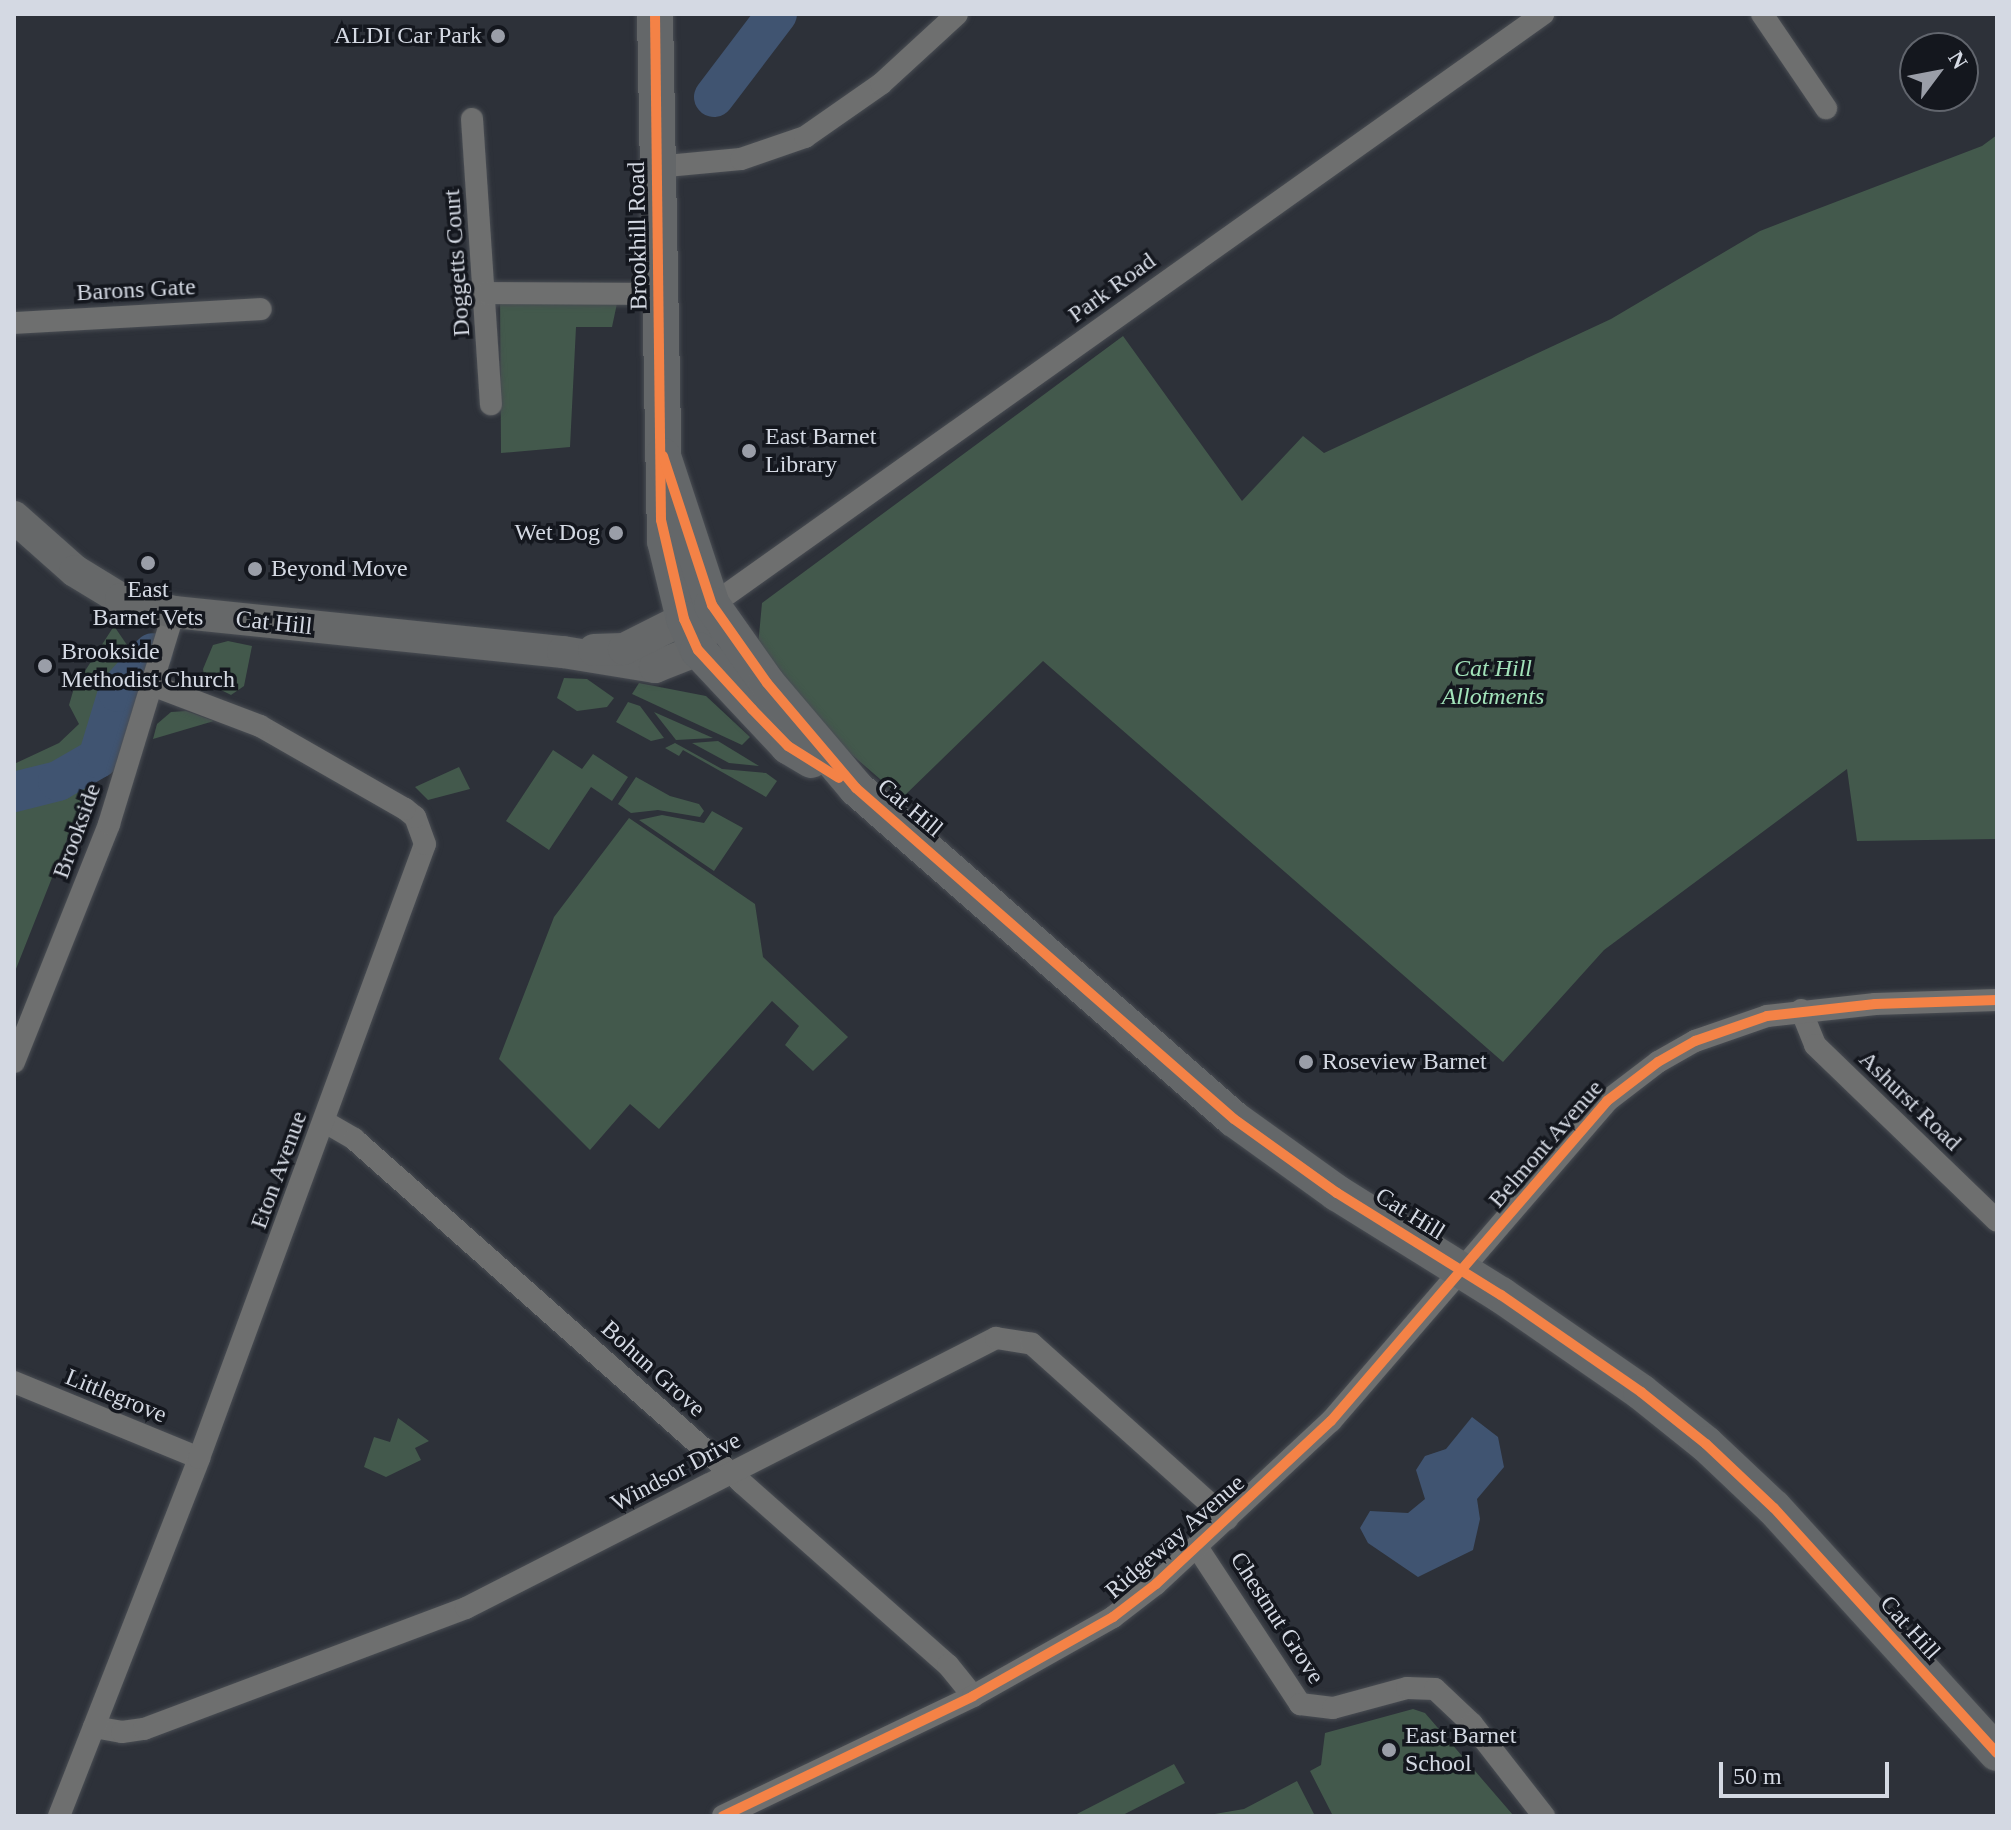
<!DOCTYPE html>
<style>
body{margin:0}
#map{position:relative;width:2011px;height:1830px;overflow:hidden;background:#2d3139;font-family:"Times New Roman",serif}
div>[style]{position:absolute}
.green>*{inset:0;background:#43594c}
.water>*{inset:0;background:#405471}
.river>*{height:40px;margin:-20px;padding:0 20px;transform-origin:20px;border-radius:20px;background:#405471}
.roads{filter:drop-shadow(0 0 2px #494d53) drop-shadow(0 0 2px #494d53)}
.minor>*{height:22px;margin:-11px;padding:0 11px;transform-origin:11px;border-radius:11px;background:#6e6f6f}
.secondary>*{height:32px;margin:-16px;padding:0 16px;transform-origin:16px;border-radius:16px;background:#666869}
.primary>*{height:36px;margin:-18px;padding:0 18px;transform-origin:18px;border-radius:18px;background:#646769}
.cycleway>*{height:10px;margin:-5px;padding:0 5px;transform-origin:5px;border-radius:5px;background:#f48246}
.dots>*{width:22px;height:22px;translate:-50% -50%;box-sizing:border-box;border:4px solid #14171e;border-radius:50%}
span{translate:-50% -50%;white-space:nowrap;text-align:center;line-height:1.15;-webkit-text-stroke:7px #14171e;paint-order:stroke}
.poi-label{font-size:24px;color:#d4d9e3}
.right{translate:-100% -50%;text-align:right}
.left{translate:0 -50%;text-align:left}
.street-label{font-size:24px;color:#d4d9e3}
.park-label{font-size:24px;color:#a2e3ba;font-style:italic}
.frame{position:absolute;inset:0;border:16px solid #d4d9e3;pointer-events:none}
.north{position:absolute;left:1899px;top:32px;width:80px;height:80px;box-sizing:border-box;background:#14171e;border:2px solid #61656d;border-radius:50%;rotate:58deg;font-size:22px;font-weight:700;line-height:32px;text-align:center;color:#d4d9e3}
.north::after{content:'';display:block;margin:auto;width:28px;height:36px;background:#9a9ea8;clip-path:polygon(50% 0,100% 100%,50% 72%,0 100%)}
.scale{position:absolute;left:1719px;top:1762px;width:170px;height:36px;box-sizing:border-box;border:4px solid #d4d9e3;border-top:0;padding-left:10px;font-size:24px;line-height:28px;white-space:nowrap;color:#d4d9e3;-webkit-text-stroke:6px #14171e;paint-order:stroke}
</style>
<div id="map">
<div class="green">
<div style="clip-path:polygon(1997px 135px,1997px 839px,1857px 841px,1847px 769px,1604px 950px,1503px 1062px,1043px 661px,902px 798px,844px 748px,758px 646px,762px 603px,1123px 336px,1242px 501px,1303px 436px,1324px 453px,1611px 319px,1760px 231px,1982px 146px)"></div>
<div style="clip-path:polygon(619px 294px,612px 327px,576px 327px,570px 447px,501px 453px,500px 295px)"></div>
<div style="clip-path:polygon(114px 626px,136px 658px,132px 675px,14px 974px,14px 764px,59px 743px,79px 724px,69px 705px,74px 688px)"></div>
<div style="clip-path:polygon(228px 641px,252px 646px,244px 686px,231px 695px,205px 682px,203px 669px,213px 645px)"></div>
<div style="clip-path:polygon(564px 678px,587px 679px,614px 698px,607px 707px,577px 711px,557px 698px)"></div>
<div style="clip-path:polygon(639px 683px,706px 696px,750px 737px,742px 745px,632px 694px)"></div>
<div style="clip-path:polygon(628px 702px,640px 706px,664px 738px,651px 741px,616px 722px)"></div>
<div style="clip-path:polygon(186px 711px,214px 721px,153px 739px,157px 724px,171px 712px)"></div>
<div style="clip-path:polygon(654px 712px,713px 738px,676px 740px)"></div>
<div style="clip-path:polygon(718px 741px,759px 766px,729px 763px,692px 743px)"></div>
<div style="clip-path:polygon(675px 743px,722px 769px,766px 773px,777px 781px,766px 797px,683px 750px,679px 756px,665px 748px)"></div>
<div style="clip-path:polygon(553px 750px,582px 769px,593px 754px,628px 777px,612px 801px,591px 787px,549px 850px,506px 821px)"></div>
<div style="clip-path:polygon(459px 767px,470px 789px,428px 800px,415px 787px)"></div>
<div style="clip-path:polygon(636px 777px,670px 796px,699px 804px,704px 811px,700px 817px,658px 810px,631px 813px,618px 804px)"></div>
<div style="clip-path:polygon(712px 811px,743px 828px,714px 871px,639px 820px,662px 815px,704px 823px)"></div>
<div style="clip-path:polygon(629px 818px,755px 904px,763px 957px,848px 1037px,813px 1071px,785px 1045px,799px 1026px,772px 1001px,659px 1129px,630px 1104px,590px 1150px,499px 1059px,554px 917px)"></div>
<div style="clip-path:polygon(398px 1418px,429px 1441px,415px 1448px,421px 1460px,386px 1477px,364px 1467px,374px 1437px,390px 1442px)"></div>
<div style="clip-path:polygon(1413px 1709px,1425px 1713px,1513px 1815px,1333px 1816px,1310px 1771px,1321px 1765px,1325px 1733px)"></div>
<div style="clip-path:polygon(1174px 1764px,1185px 1783px,1121px 1816px,1073px 1816px)"></div>
<div style="clip-path:polygon(1297px 1781px,1315px 1816px,1203px 1816px,1244px 1809px)"></div>
</div>
<div class="water">
<div style="clip-path:polygon(1472px 1417px,1498px 1437px,1504px 1467px,1477px 1499px,1480px 1519px,1473px 1550px,1418px 1577px,1368px 1543px,1360px 1528px,1370px 1511px,1408px 1513px,1425px 1499px,1416px 1470px,1425px 1456px,1446px 1449px)"></div>
</div>
<div class="river">
<div style="left:714px;top:97px;width:104px;rotate:-52.8deg"></div>
<div style="left:14px;top:792px;width:45px;rotate:-14deg"></div>
<div style="left:58px;top:781px;width:46px;rotate:-29.9deg"></div>
<div style="left:98px;top:758px;width:69px;rotate:-73.1deg"></div>
<div style="left:118px;top:692px;width:52px;rotate:-48.1deg"></div>
</div>
<div class="roads">
<div class="minor">
<div style="left:1762px;top:14px;width:114px;rotate:55.8deg"></div>
<div style="left:472px;top:119px;width:286px;rotate:86.2deg"></div>
<div style="left:656px;top:167px;width:85px;rotate:-5.4deg"></div>
<div style="left:741px;top:159px;width:68px;rotate:-19deg"></div>
<div style="left:805px;top:137px;width:93px;rotate:-34.9deg"></div>
<div style="left:881px;top:84px;width:103px;rotate:-42.6deg"></div>
<div style="left:487px;top:293px;width:172px;rotate:0.3deg"></div>
<div style="left:14px;top:323px;width:247px;rotate:-3.2deg"></div>
<div style="left:712px;top:605px;width:1020px;rotate:-35.42deg"></div>
<div style="left:1801px;top:1010px;width:38px;rotate:68deg"></div>
<div style="left:1815px;top:1045px;width:253px;rotate:44deg"></div>
<div style="left:14px;top:1062px;width:256px;rotate:-68.2deg"></div>
<div style="left:109px;top:824px;width:222px;rotate:-73deg"></div>
<div style="left:325px;top:1122px;width:34px;rotate:30deg"></div>
<div style="left:354px;top:1139px;width:517px;rotate:41.55deg"></div>
<div style="left:741px;top:1482px;width:276px;rotate:41.5deg"></div>
<div style="left:948px;top:1665px;width:40px;rotate:51deg"></div>
<div style="left:14px;top:1382px;width:200px;rotate:22.3deg"></div>
<div style="left:1197px;top:1547px;width:188px;rotate:56.7deg"></div>
<div style="left:1300px;top:1704px;width:33px;rotate:7deg"></div>
<div style="left:1333px;top:1708px;width:77px;rotate:-15.1deg"></div>
<div style="left:1407px;top:1688px;width:28px;rotate:2deg"></div>
<div style="left:1435px;top:1689px;width:51px;rotate:43.4deg"></div>
<div style="left:1472px;top:1724px;width:117px;rotate:52deg"></div>
<div style="left:94px;top:1727px;width:28px;rotate:10deg"></div>
<div style="left:122px;top:1732px;width:22px;rotate:-8deg"></div>
<div style="left:144px;top:1729px;width:344px;rotate:-20.6deg"></div>
<div style="left:466px;top:1608px;width:595px;rotate:-27deg"></div>
<div style="left:996px;top:1338px;width:36px;rotate:9deg"></div>
<div style="left:1032px;top:1344px;width:262px;rotate:41.9deg"></div>
<div style="left:59px;top:1816px;width:384px;rotate:-68.6deg"></div>
<div style="left:199px;top:1458px;width:654px;rotate:-69.79deg"></div>
<div style="left:425px;top:844px;width:29px;rotate:-110deg"></div>
<div style="left:415px;top:817px;width:13px;rotate:-141deg"></div>
<div style="left:405px;top:809px;width:167px;rotate:-150.2deg"></div>
<div style="left:260px;top:726px;width:116px;rotate:-159.2deg"></div>
<div style="left:723px;top:1816px;width:277px;rotate:-25.6deg"></div>
<div style="left:973px;top:1696px;width:161px;rotate:-29.4deg"></div>
<div style="left:1113px;top:1617px;width:54px;rotate:-37.5deg"></div>
<div style="left:1156px;top:1584px;width:239px;rotate:-43deg"></div>
<div style="left:1331px;top:1421px;width:423px;rotate:-49.2deg"></div>
<div style="left:1607px;top:1101px;width:64px;rotate:-37.4deg"></div>
<div style="left:1658px;top:1062px;width:43px;rotate:-29.6deg"></div>
<div style="left:1695px;top:1041px;width:76px;rotate:-19.1deg"></div>
<div style="left:1767px;top:1016px;width:109px;rotate:-6.3deg"></div>
<div style="left:1875px;top:1004px;width:122px;rotate:-1.9deg"></div>
</div>
<div class="secondary">
<div style="left:14px;top:517px;width:81px;rotate:41.5deg"></div>
<div style="left:75px;top:571px;width:54px;rotate:31.3deg"></div>
<div style="left:121px;top:599px;width:55px;rotate:13.8deg"></div>
<div style="left:174px;top:612px;width:391px;rotate:5.9deg"></div>
<div style="left:563px;top:652px;width:93px;rotate:9.3deg"></div>
<div style="left:655px;top:667px;width:46px;rotate:-21.6deg"></div>
<div style="left:698px;top:650px;width:26px;rotate:-72deg"></div>
<div style="left:594px;top:650px;width:30px;rotate:-2deg"></div>
<div style="left:624px;top:649px;width:92px;rotate:-26.6deg"></div>
</div>
<div class="primary">
<div style="left:655px;top:14px;width:527px;rotate:88.91deg"></div>
<div style="left:665px;top:541px;width:80px;rotate:76.3deg"></div>
<div style="left:684px;top:619px;width:34px;rotate:66deg"></div>
<div style="left:698px;top:650px;width:132px;rotate:46.8deg"></div>
<div style="left:788px;top:746px;width:27px;rotate:31deg"></div>
<div style="left:663px;top:456px;width:157px;rotate:71.8deg"></div>
<div style="left:712px;top:605px;width:95px;rotate:54.8deg"></div>
<div style="left:767px;top:683px;width:138px;rotate:49.7deg"></div>
<div style="left:856px;top:788px;width:502px;rotate:41.21deg"></div>
<div style="left:1234px;top:1119px;width:127px;rotate:35.7deg"></div>
<div style="left:1337px;top:1193px;width:193px;rotate:31.9deg"></div>
<div style="left:1501px;top:1295px;width:170px;rotate:34.7deg"></div>
<div style="left:1641px;top:1392px;width:83px;rotate:38.7deg"></div>
<div style="left:1706px;top:1444px;width:93px;rotate:43.3deg"></div>
<div style="left:1774px;top:1508px;width:331px;rotate:47.7deg"></div>
</div>
</div>
<div class="cycleway">
<div style="left:655px;top:14px;width:506px;rotate:89.32deg"></div>
<div style="left:661px;top:520px;width:102px;rotate:76.9deg"></div>
<div style="left:684px;top:619px;width:34px;rotate:66deg"></div>
<div style="left:698px;top:650px;width:80px;rotate:47.5deg"></div>
<div style="left:752px;top:709px;width:52px;rotate:45.8deg"></div>
<div style="left:788px;top:746px;width:60px;rotate:32.1deg"></div>
<div style="left:663px;top:456px;width:157px;rotate:71.8deg"></div>
<div style="left:712px;top:605px;width:95px;rotate:54.8deg"></div>
<div style="left:767px;top:683px;width:138px;rotate:49.7deg"></div>
<div style="left:856px;top:788px;width:502px;rotate:41.21deg"></div>
<div style="left:1234px;top:1119px;width:127px;rotate:35.7deg"></div>
<div style="left:1337px;top:1193px;width:193px;rotate:31.9deg"></div>
<div style="left:1501px;top:1295px;width:170px;rotate:34.7deg"></div>
<div style="left:1641px;top:1392px;width:83px;rotate:38.7deg"></div>
<div style="left:1706px;top:1444px;width:93px;rotate:43.3deg"></div>
<div style="left:1774px;top:1508px;width:331px;rotate:47.7deg"></div>
<div style="left:723px;top:1816px;width:277px;rotate:-25.6deg"></div>
<div style="left:973px;top:1696px;width:161px;rotate:-29.4deg"></div>
<div style="left:1113px;top:1617px;width:54px;rotate:-37.5deg"></div>
<div style="left:1156px;top:1584px;width:239px;rotate:-43deg"></div>
<div style="left:1331px;top:1421px;width:423px;rotate:-49.2deg"></div>
<div style="left:1607px;top:1101px;width:64px;rotate:-37.4deg"></div>
<div style="left:1658px;top:1062px;width:43px;rotate:-29.6deg"></div>
<div style="left:1695px;top:1041px;width:76px;rotate:-19.1deg"></div>
<div style="left:1767px;top:1016px;width:109px;rotate:-6.3deg"></div>
<div style="left:1875px;top:1004px;width:122px;rotate:-1.9deg"></div>
</div>
<div class="dots">
<div style="left:498px;top:36px;background:#9a9ea8"></div>
<div style="left:749px;top:451px;background:#9a9ea8"></div>
<div style="left:616px;top:533px;background:#9a9ea8"></div>
<div style="left:148px;top:563px;background:#9a9ea8"></div>
<div style="left:255px;top:569px;background:#9a9ea8"></div>
<div style="left:45px;top:666px;background:#9a9ea8"></div>
<div style="left:1306px;top:1062px;background:#9a9ea8"></div>
<div style="left:1389px;top:1750px;background:#9a9ea8"></div>
</div>
<div class="poi-label">
<span class="right" style="left:482px;top:36px">ALDI Car Park</span>
<span class="left" style="left:765px;top:451px">East Barnet<br>Library</span>
<span class="right" style="left:600px;top:533px">Wet Dog</span>
<span class="left" style="left:271px;top:569px">Beyond Move</span>
<span style="left:148px;top:604px">East<br>Barnet Vets</span>
<span class="left" style="left:61px;top:666px">Brookside<br>Methodist Church</span>
<span class="left" style="left:1322px;top:1062px">Roseview Barnet</span>
<span class="left" style="left:1405px;top:1750px">East Barnet<br>School</span>
</div>
<div class="street-label">
<span style="left:638px;top:236px;rotate:-91deg">Brookhill Road</span>
<span style="left:457px;top:263px;rotate:-94deg">Doggetts Court</span>
<span style="left:1112px;top:288px;rotate:-36deg">Park Road</span>
<span style="left:136px;top:290px;rotate:-3deg">Barons Gate</span>
<span style="left:274px;top:623px;rotate:6deg">Cat Hill</span>
<span style="left:910px;top:808px;rotate:40deg">Cat Hill</span>
<span style="left:77px;top:831px;rotate:-70deg">Brookside</span>
<span style="left:1910px;top:1101px;rotate:44deg">Ashurst Road</span>
<span style="left:1546px;top:1144px;rotate:-49deg">Belmont Avenue</span>
<span style="left:279px;top:1170px;rotate:-70deg">Eton Avenue</span>
<span style="left:1410px;top:1214px;rotate:32deg">Cat Hill</span>
<span style="left:653px;top:1369px;rotate:42deg">Bohun Grove</span>
<span style="left:116px;top:1396px;rotate:22deg">Littlegrove</span>
<span style="left:676px;top:1472px;rotate:-28deg">Windsor Drive</span>
<span style="left:1175px;top:1537px;rotate:-41deg">Ridgeway Avenue</span>
<span style="left:1277px;top:1618px;rotate:57deg">Chestnut Grove</span>
<span style="left:1910px;top:1628px;rotate:48deg">Cat Hill</span>
</div>
<div class="park-label">
<span style="left:1493px;top:683px">Cat Hill<br>Allotments</span>
</div>
<div class="frame"></div>
<div class="north">N</div>
<div class="scale">50 m</div>
</div>
